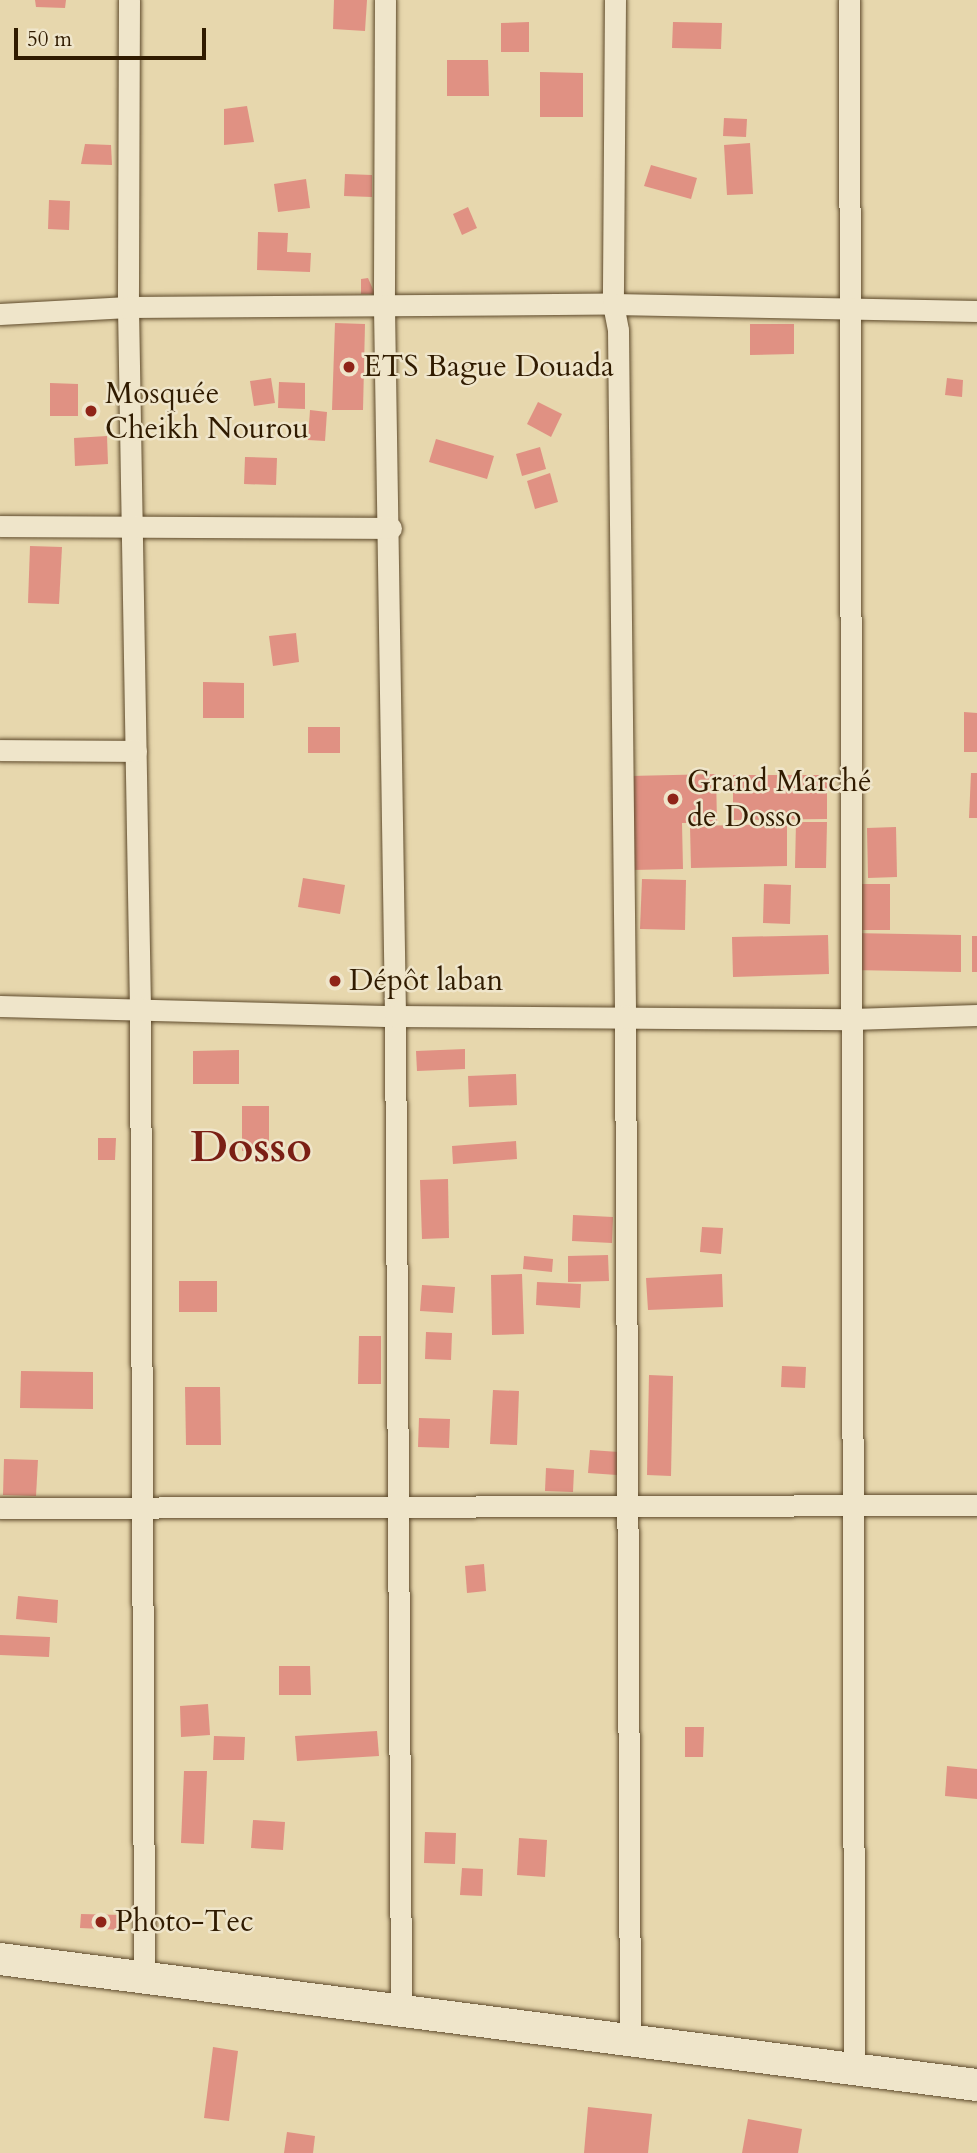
<!DOCTYPE html>
<meta charset="utf-8">
<style>
body{margin:0}
#map{position:relative;width:977px;height:2153px;overflow:hidden;background:#e7d7ad;font-family:Cardo,serif}
div>[style]{position:absolute}
.building>*{inset:0;background:#e09183}
.roads{filter:drop-shadow(0 0 2px #5e4a2b) drop-shadow(0 0 2px #5e4a2b)}
.street>*{height:21px;margin:-10.5px;padding:0 10.5px;transform-origin:10.5px;border-radius:10.5px;background:#efe5ca}
.secondary>*{height:32px;margin:-16px;padding:0 16px;transform-origin:16px;border-radius:16px;background:#efe5ca}
.dots>*{width:19px;height:19px;translate:-50% -50%;box-sizing:border-box;border:4px solid #efe5ca;border-radius:50%}
span{translate:-50% -50%;white-space:nowrap;text-align:center;line-height:1.15;-webkit-text-stroke:5px #efe5ca;paint-order:stroke}
.poi-label{font-size:30px;color:#301b00}
.left{translate:0 -50%;text-align:left}
.town-label{font-size:44px;color:#7a1f14;font-weight:700}
.scale{position:absolute;left:14px;top:28px;width:192px;height:32px;box-sizing:border-box;border:4px solid #301b00;border-top:0;padding-left:9px;font-size:21px;line-height:24px;white-space:nowrap;color:#301b00;-webkit-text-stroke:5px #efe5ca;paint-order:stroke}
</style>
<div id="map">
<div class="building">
<div style="clip-path:polygon(35px 0,66px 0,65px 8px,36px 7px)"></div>
<div style="clip-path:polygon(334px 0,367px 0,365px 31px,333px 29px)"></div>
<div style="clip-path:polygon(529px 22px,529px 52px,501px 52px,501px 23px)"></div>
<div style="clip-path:polygon(673px 22px,722px 23px,721px 49px,672px 48px)"></div>
<div style="clip-path:polygon(447px 60px,488px 60px,489px 96px,447px 96px)"></div>
<div style="clip-path:polygon(540px 72px,583px 73px,583px 117px,540px 117px)"></div>
<div style="clip-path:polygon(247px 106px,254px 142px,224px 145px,224px 109px)"></div>
<div style="clip-path:polygon(724px 118px,747px 119px,746px 137px,723px 136px)"></div>
<div style="clip-path:polygon(750px 143px,753px 194px,727px 195px,724px 145px)"></div>
<div style="clip-path:polygon(85px 144px,111px 145px,112px 165px,81px 164px)"></div>
<div style="clip-path:polygon(651px 165px,697px 178px,691px 199px,644px 186px)"></div>
<div style="clip-path:polygon(345px 174px,372px 175px,372px 197px,344px 196px)"></div>
<div style="clip-path:polygon(306px 179px,310px 208px,278px 212px,274px 184px)"></div>
<div style="clip-path:polygon(49px 200px,70px 201px,69px 230px,48px 229px)"></div>
<div style="clip-path:polygon(468px 207px,477px 228px,462px 235px,453px 214px)"></div>
<div style="clip-path:polygon(258px 232px,288px 233px,287px 252px,311px 253px,310px 272px,257px 270px)"></div>
<div style="clip-path:polygon(368px 278px,375px 294px,361px 294px,361px 279px)"></div>
<div style="clip-path:polygon(335px 323px,365px 324px,363px 410px,332px 410px)"></div>
<div style="clip-path:polygon(750px 324px,794px 324px,794px 354px,750px 355px)"></div>
<div style="clip-path:polygon(271px 378px,275px 403px,254px 406px,250px 381px)"></div>
<div style="clip-path:polygon(947px 378px,963px 380px,962px 397px,945px 395px)"></div>
<div style="clip-path:polygon(279px 382px,305px 383px,305px 409px,278px 408px)"></div>
<div style="clip-path:polygon(50px 383px,78px 384px,78px 416px,50px 416px)"></div>
<div style="clip-path:polygon(538px 402px,562px 414px,551px 437px,527px 424px)"></div>
<div style="clip-path:polygon(310px 410px,327px 412px,325px 441px,308px 440px)"></div>
<div style="clip-path:polygon(107px 436px,108px 464px,75px 466px,74px 438px)"></div>
<div style="clip-path:polygon(436px 439px,494px 456px,487px 479px,429px 462px)"></div>
<div style="clip-path:polygon(540px 447px,546px 469px,522px 476px,516px 454px)"></div>
<div style="clip-path:polygon(245px 457px,277px 458px,276px 485px,244px 484px)"></div>
<div style="clip-path:polygon(550px 473px,558px 502px,535px 509px,527px 481px)"></div>
<div style="clip-path:polygon(30px 546px,62px 547px,59px 604px,28px 603px)"></div>
<div style="clip-path:polygon(296px 633px,299px 662px,273px 666px,269px 636px)"></div>
<div style="clip-path:polygon(203px 682px,244px 683px,244px 718px,203px 718px)"></div>
<div style="clip-path:polygon(964px 712px,977px 713px,977px 752px,964px 752px)"></div>
<div style="clip-path:polygon(308px 727px,340px 727px,340px 753px,308px 753px)"></div>
<div style="clip-path:polygon(971px 773px,977px 773px,977px 818px,969px 818px)"></div>
<div style="clip-path:polygon(716px 774px,717px 823px,682px 823px,683px 869px,632px 870px,630px 776px)"></div>
<div style="clip-path:polygon(733px 775px,827px 775px,827px 819px,733px 820px)"></div>
<div style="clip-path:polygon(796px 822px,827px 822px,826px 868px,795px 868px)"></div>
<div style="clip-path:polygon(787px 824px,787px 866px,691px 868px,690px 826px)"></div>
<div style="clip-path:polygon(896px 827px,897px 877px,868px 878px,867px 828px)"></div>
<div style="clip-path:polygon(303px 878px,345px 885px,340px 914px,298px 907px)"></div>
<div style="clip-path:polygon(642px 879px,686px 880px,685px 930px,640px 929px)"></div>
<div style="clip-path:polygon(764px 884px,791px 885px,790px 924px,763px 923px)"></div>
<div style="clip-path:polygon(857px 884px,890px 884px,890px 930px,856px 930px)"></div>
<div style="clip-path:polygon(851px 933px,961px 935px,961px 972px,851px 970px)"></div>
<div style="clip-path:polygon(828px 935px,829px 974px,733px 977px,732px 937px)"></div>
<div style="clip-path:polygon(972px 936px,977px 936px,977px 972px,972px 972px)"></div>
<div style="clip-path:polygon(465px 1049px,465px 1069px,417px 1071px,416px 1051px)"></div>
<div style="clip-path:polygon(239px 1050px,239px 1084px,193px 1084px,193px 1051px)"></div>
<div style="clip-path:polygon(516px 1074px,517px 1105px,469px 1107px,468px 1076px)"></div>
<div style="clip-path:polygon(242px 1106px,269px 1106px,269px 1151px,242px 1151px)"></div>
<div style="clip-path:polygon(98px 1138px,116px 1138px,115px 1160px,98px 1160px)"></div>
<div style="clip-path:polygon(516px 1141px,517px 1159px,453px 1164px,452px 1146px)"></div>
<div style="clip-path:polygon(448px 1179px,449px 1238px,422px 1239px,420px 1180px)"></div>
<div style="clip-path:polygon(573px 1215px,613px 1217px,612px 1243px,572px 1241px)"></div>
<div style="clip-path:polygon(702px 1227px,723px 1228px,721px 1254px,700px 1252px)"></div>
<div style="clip-path:polygon(608px 1255px,609px 1281px,568px 1282px,568px 1256px)"></div>
<div style="clip-path:polygon(524px 1256px,553px 1259px,552px 1272px,523px 1269px)"></div>
<div style="clip-path:polygon(522px 1274px,524px 1334px,492px 1335px,491px 1275px)"></div>
<div style="clip-path:polygon(722px 1274px,723px 1307px,648px 1310px,646px 1278px)"></div>
<div style="clip-path:polygon(179px 1281px,217px 1281px,217px 1312px,179px 1312px)"></div>
<div style="clip-path:polygon(537px 1282px,581px 1284px,580px 1308px,536px 1305px)"></div>
<div style="clip-path:polygon(422px 1285px,455px 1287px,453px 1313px,420px 1311px)"></div>
<div style="clip-path:polygon(426px 1332px,452px 1333px,451px 1360px,425px 1359px)"></div>
<div style="clip-path:polygon(359px 1336px,381px 1336px,381px 1384px,358px 1384px)"></div>
<div style="clip-path:polygon(782px 1366px,806px 1367px,805px 1388px,781px 1387px)"></div>
<div style="clip-path:polygon(21px 1371px,93px 1372px,93px 1409px,20px 1408px)"></div>
<div style="clip-path:polygon(649px 1375px,673px 1376px,671px 1476px,647px 1475px)"></div>
<div style="clip-path:polygon(185px 1387px,220px 1387px,221px 1445px,186px 1445px)"></div>
<div style="clip-path:polygon(493px 1390px,519px 1391px,517px 1445px,490px 1444px)"></div>
<div style="clip-path:polygon(419px 1418px,450px 1419px,449px 1448px,418px 1447px)"></div>
<div style="clip-path:polygon(590px 1450px,619px 1452px,617px 1475px,588px 1473px)"></div>
<div style="clip-path:polygon(4px 1459px,38px 1460px,36px 1496px,3px 1495px)"></div>
<div style="clip-path:polygon(546px 1468px,574px 1470px,573px 1492px,545px 1491px)"></div>
<div style="clip-path:polygon(484px 1564px,486px 1591px,467px 1593px,465px 1566px)"></div>
<div style="clip-path:polygon(18px 1596px,58px 1600px,57px 1623px,16px 1619px)"></div>
<div style="clip-path:polygon(0 1635px,50px 1637px,49px 1657px,0 1655px)"></div>
<div style="clip-path:polygon(279px 1666px,310px 1666px,311px 1695px,279px 1695px)"></div>
<div style="clip-path:polygon(208px 1704px,210px 1735px,181px 1737px,180px 1706px)"></div>
<div style="clip-path:polygon(685px 1727px,704px 1727px,703px 1757px,685px 1757px)"></div>
<div style="clip-path:polygon(377px 1731px,379px 1756px,297px 1761px,295px 1736px)"></div>
<div style="clip-path:polygon(214px 1736px,245px 1737px,244px 1760px,213px 1760px)"></div>
<div style="clip-path:polygon(947px 1766px,977px 1769px,977px 1799px,945px 1796px)"></div>
<div style="clip-path:polygon(184px 1771px,207px 1771px,204px 1844px,181px 1843px)"></div>
<div style="clip-path:polygon(253px 1820px,285px 1822px,283px 1850px,251px 1848px)"></div>
<div style="clip-path:polygon(425px 1832px,456px 1833px,455px 1864px,424px 1863px)"></div>
<div style="clip-path:polygon(519px 1838px,547px 1840px,545px 1877px,517px 1875px)"></div>
<div style="clip-path:polygon(462px 1868px,483px 1869px,482px 1896px,460px 1895px)"></div>
<div style="clip-path:polygon(81px 1914px,123px 1915px,122px 1930px,80px 1928px)"></div>
<div style="clip-path:polygon(213px 2047px,238px 2051px,229px 2121px,204px 2118px)"></div>
<div style="clip-path:polygon(588px 2107px,652px 2114px,648px 2153px,584px 2153px)"></div>
<div style="clip-path:polygon(748px 2119px,802px 2129px,798px 2153px,742px 2153px)"></div>
<div style="clip-path:polygon(287px 2132px,315px 2136px,313px 2153px,284px 2153px)"></div>
</div>
<div class="roads">
<div class="street">
<div style="left:129px;top:0;width:307px;rotate:90.2deg"></div>
<div style="left:128px;top:307px;width:700px;rotate:89.02deg"></div>
<div style="left:140px;top:1007px;width:971px;rotate:89.76deg"></div>
<div style="left:385px;top:0;width:307px;rotate:90.2deg"></div>
<div style="left:384px;top:307px;width:709px;rotate:89.11deg"></div>
<div style="left:395px;top:1016px;width:995px;rotate:89.65deg"></div>
<div style="left:615px;top:0;width:304px;rotate:90.4deg"></div>
<div style="left:613px;top:304px;width:26px;rotate:79deg"></div>
<div style="left:618px;top:330px;width:685px;rotate:89.41deg"></div>
<div style="left:625px;top:1015px;width:1023px;rotate:89.72deg"></div>
<div style="left:849px;top:0;width:2069px;rotate:89.86deg"></div>
<div style="left:0;top:314px;width:128px;rotate:-3.1deg"></div>
<div style="left:128px;top:307px;width:485px;rotate:-0.4deg"></div>
<div style="left:613px;top:304px;width:364px;rotate:1.1deg"></div>
<div style="left:0;top:526px;width:391px;rotate:0.3deg"></div>
<div style="left:0;top:750px;width:136px;rotate:0.4deg"></div>
<div style="left:0;top:1006px;width:395px;rotate:1.5deg"></div>
<div style="left:395px;top:1016px;width:457px;rotate:0.4deg"></div>
<div style="left:852px;top:1019px;width:125px;rotate:-1.8deg"></div>
<div style="left:0;top:1508px;width:977px;rotate:-0.18deg"></div>
</div>
<div class="secondary">
<div style="left:0;top:1959px;width:985px;rotate:7.35deg"></div>
</div>
</div>
<div class="dots">
<div style="left:349px;top:367px;background:#8f2418"></div>
<div style="left:91px;top:411px;background:#8f2418"></div>
<div style="left:673px;top:799px;background:#8f2418"></div>
<div style="left:335px;top:981px;background:#8f2418"></div>
<div style="left:101px;top:1922px;background:#8f2418"></div>
</div>
<div class="poi-label">
<span class="left" style="left:363px;top:367px">ETS Bague Douada</span>
<span class="left" style="left:105px;top:411px">Mosquée<br>Cheikh Nourou</span>
<span class="left" style="left:687px;top:799px">Grand Marché<br>de Dosso</span>
<span class="left" style="left:349px;top:981px">Dépôt laban</span>
<span class="left" style="left:115px;top:1922px">Photo-Tec</span>
</div>
<div class="town-label">
<span style="left:251px;top:1147px">Dosso</span>
</div>
<div class="scale">50 m</div>
</div>
